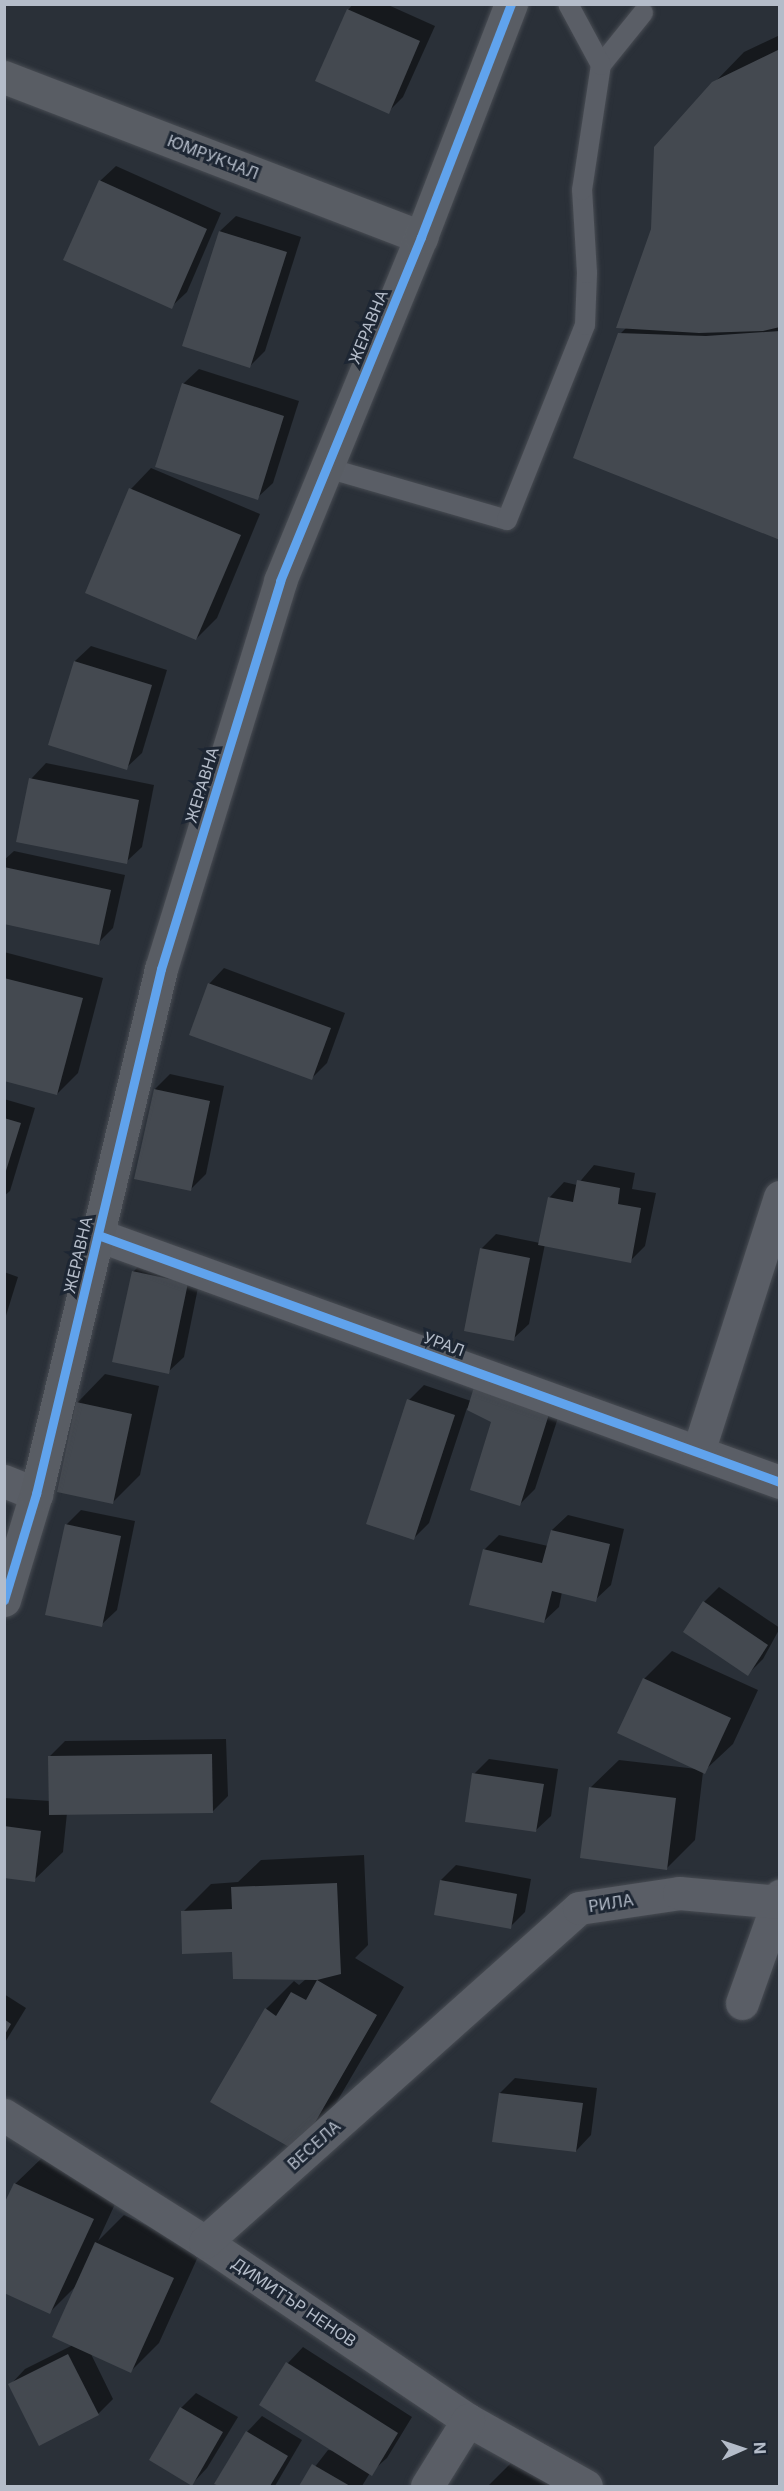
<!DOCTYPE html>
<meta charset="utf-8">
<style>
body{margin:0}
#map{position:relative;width:784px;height:2491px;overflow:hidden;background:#2a3038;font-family:Inter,sans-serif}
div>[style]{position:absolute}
.shadow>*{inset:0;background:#0007}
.building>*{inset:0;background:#444950}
.roads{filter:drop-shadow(0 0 2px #484c53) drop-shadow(0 0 2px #484c53)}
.lane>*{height:20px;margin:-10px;padding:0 10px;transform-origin:10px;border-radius:10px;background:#5a5e66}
.street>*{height:33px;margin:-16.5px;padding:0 16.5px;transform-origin:16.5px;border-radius:16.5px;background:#5a5e66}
.secondary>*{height:33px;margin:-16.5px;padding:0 16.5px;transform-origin:16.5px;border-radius:16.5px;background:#595d64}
.cycleway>*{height:9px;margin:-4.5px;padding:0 4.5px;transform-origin:4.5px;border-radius:4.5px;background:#60a3ed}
span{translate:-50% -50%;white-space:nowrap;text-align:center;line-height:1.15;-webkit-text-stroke:6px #1d2633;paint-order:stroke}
.street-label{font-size:16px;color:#b4bcc9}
.frame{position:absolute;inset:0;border:6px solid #b4bcc9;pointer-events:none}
.north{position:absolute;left:712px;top:2419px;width:60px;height:60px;-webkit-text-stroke:4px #1d2633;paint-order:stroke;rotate:87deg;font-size:16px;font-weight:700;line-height:24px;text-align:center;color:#b4bcc9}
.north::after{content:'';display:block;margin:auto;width:21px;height:27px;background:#b4bcc9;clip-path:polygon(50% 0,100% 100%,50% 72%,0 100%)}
</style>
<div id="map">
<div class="shadow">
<div style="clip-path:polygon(353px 4px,386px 4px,435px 26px,403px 97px,388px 112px,348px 10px)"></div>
<div style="clip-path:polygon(780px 35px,780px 538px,620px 334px,627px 327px,714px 83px,744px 52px)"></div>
<div style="clip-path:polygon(116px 166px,221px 213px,187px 292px,171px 307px,100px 181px)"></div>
<div style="clip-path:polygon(236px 216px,301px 237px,265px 351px,250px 366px,184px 345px,220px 231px)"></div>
<div style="clip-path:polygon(199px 369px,299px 401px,273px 483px,257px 498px,183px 384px)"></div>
<div style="clip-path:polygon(151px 468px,260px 514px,217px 618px,196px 639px,87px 592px,131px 489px)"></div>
<div style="clip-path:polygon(91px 646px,167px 670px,142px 753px,126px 768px,50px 744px,75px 661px)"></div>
<div style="clip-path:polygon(46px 763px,154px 785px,142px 847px,126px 862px,31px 779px)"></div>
<div style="clip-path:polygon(14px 851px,125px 875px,113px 928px,98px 943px,4px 922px,4px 860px)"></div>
<div style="clip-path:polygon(4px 952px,103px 978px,78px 1073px,57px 1094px,4px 1080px)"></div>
<div style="clip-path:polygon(224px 968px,345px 1013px,327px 1063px,312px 1078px,209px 984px)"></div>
<div style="clip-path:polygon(170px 1074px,224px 1086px,206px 1174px,190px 1190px,155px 1089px)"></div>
<div style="clip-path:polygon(4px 1099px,35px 1108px,10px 1191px,4px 1196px)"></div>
<div style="clip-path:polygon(594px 1165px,635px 1173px,632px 1189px,656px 1193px,645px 1246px,630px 1261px,545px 1244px,529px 1324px,513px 1339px,481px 1249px,496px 1234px,540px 1243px,549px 1198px,564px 1182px,577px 1185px)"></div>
<div style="clip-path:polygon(148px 1257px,202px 1268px,184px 1357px,168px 1372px,133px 1272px)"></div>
<div style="clip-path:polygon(4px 1272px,18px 1277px,4px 1322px)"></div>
<div style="clip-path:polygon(105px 1374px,159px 1386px,140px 1475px,112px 1503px,77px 1403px)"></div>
<div style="clip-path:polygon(424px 1385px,471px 1401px,565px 1396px,535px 1489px,520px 1504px,493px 1421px,467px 1408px,429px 1523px,414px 1538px,409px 1400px)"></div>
<div style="clip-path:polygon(81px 1510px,135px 1521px,117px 1610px,101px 1625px,66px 1525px)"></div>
<div style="clip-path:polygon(568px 1515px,624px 1529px,611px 1585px,595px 1600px,562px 1592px,559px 1607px,543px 1622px,484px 1550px,499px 1535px,548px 1546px,552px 1530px)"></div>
<div style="clip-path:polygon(719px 1587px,780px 1628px,763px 1659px,748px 1674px,704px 1602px)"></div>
<div style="clip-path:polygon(672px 1651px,758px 1690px,733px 1744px,703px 1772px,695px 1840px,667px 1868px,590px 1788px,619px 1760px,697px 1769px,644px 1679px)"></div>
<div style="clip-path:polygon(226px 1739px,228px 1796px,213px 1811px,67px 1813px,63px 1852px,34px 1880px,4px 1877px,4px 1798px,50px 1801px,50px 1756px,65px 1741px)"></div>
<div style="clip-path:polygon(489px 1759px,558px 1769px,551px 1816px,535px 1831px,474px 1774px)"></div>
<div style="clip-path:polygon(364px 1855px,368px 1945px,355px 1958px,404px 1987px,325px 2122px,297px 2151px,266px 2009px,294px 1981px,299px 1985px,306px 1979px,234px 1951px,183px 1912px,211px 1884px,238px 1882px,261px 1860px)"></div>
<div style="clip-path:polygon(456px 1865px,531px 1879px,525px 1912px,510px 1927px,441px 1880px)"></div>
<div style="clip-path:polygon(4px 1994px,26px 2008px,4px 2044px)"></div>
<div style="clip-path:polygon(515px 2078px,597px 2088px,591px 2135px,576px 2151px,500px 2093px)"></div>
<div style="clip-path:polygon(44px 2156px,121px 2191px,98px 2241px,124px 2215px,201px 2250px,159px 2343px,131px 2371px,90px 2352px,113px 2399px,98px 2414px,10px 2385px,25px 2369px,73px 2345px,76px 2286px,50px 2312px,15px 2184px)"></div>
<div style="clip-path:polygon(303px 2347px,412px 2417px,387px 2458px,370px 2473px,362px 2486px,300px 2486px,328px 2450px,336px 2451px,261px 2405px,288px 2363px)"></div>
<div style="clip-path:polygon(196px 2393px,238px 2417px,207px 2468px,192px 2484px,181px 2408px)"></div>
<div style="clip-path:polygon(262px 2416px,302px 2440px,275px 2486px,216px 2483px,247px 2432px)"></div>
<div style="clip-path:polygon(511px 2463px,564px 2486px,488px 2486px)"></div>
</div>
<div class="building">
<div style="clip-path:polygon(347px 9px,420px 41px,389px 114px,315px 81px)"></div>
<div style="clip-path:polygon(780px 49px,780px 327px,763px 331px,699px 333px,616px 328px,651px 229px,654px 147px,712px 82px)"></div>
<div style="clip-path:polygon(99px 180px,207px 229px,172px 309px,63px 260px)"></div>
<div style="clip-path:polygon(219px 231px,287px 252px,250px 368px,182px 346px)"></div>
<div style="clip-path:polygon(780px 331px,780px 540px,573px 458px,618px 333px,706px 336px)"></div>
<div style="clip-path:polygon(182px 383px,284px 416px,258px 500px,155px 467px)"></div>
<div style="clip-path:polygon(129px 488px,241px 535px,196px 640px,85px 593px)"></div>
<div style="clip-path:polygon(74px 661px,152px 685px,127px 770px,48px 745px)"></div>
<div style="clip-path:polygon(29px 778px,139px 800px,127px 864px,16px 842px)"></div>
<div style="clip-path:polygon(4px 867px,111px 890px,99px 945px,4px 924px)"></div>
<div style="clip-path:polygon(4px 978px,83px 998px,57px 1095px,4px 1081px)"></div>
<div style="clip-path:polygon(208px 983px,331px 1028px,312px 1080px,189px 1035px)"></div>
<div style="clip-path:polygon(154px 1089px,210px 1101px,191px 1191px,134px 1179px)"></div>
<div style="clip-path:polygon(4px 1118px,21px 1123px,5px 1174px,4px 1174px)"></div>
<div style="clip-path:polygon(577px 1180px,620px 1188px,618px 1204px,641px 1208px,631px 1263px,538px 1245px,548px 1197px,573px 1202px)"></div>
<div style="clip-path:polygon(480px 1248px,530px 1258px,514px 1341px,464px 1331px)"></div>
<div style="clip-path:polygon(132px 1271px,188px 1283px,169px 1374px,112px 1362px)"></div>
<div style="clip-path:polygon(474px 1387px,550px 1411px,520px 1506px,470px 1490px,491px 1422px,467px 1410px)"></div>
<div style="clip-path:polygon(407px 1399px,455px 1415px,414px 1540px,366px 1524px)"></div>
<div style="clip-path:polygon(76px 1402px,132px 1414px,113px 1504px,57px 1492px)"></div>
<div style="clip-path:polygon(65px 1524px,121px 1536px,102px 1627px,45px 1615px)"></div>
<div style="clip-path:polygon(551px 1530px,610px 1544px,596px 1602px,552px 1591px,544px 1623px,469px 1605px,483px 1549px,542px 1563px)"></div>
<div style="clip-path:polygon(703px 1601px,768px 1645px,748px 1676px,683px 1632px)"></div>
<div style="clip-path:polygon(643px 1678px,731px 1718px,705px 1774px,617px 1733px)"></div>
<div style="clip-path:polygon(212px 1754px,213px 1813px,49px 1815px,48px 1756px)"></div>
<div style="clip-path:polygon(472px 1773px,544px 1784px,536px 1832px,465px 1822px)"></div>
<div style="clip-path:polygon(589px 1787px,676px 1798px,667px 1870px,580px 1858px)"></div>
<div style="clip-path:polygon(4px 1826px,41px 1831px,35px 1882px,4px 1878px)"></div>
<div style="clip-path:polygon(440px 1880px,517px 1894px,511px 1929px,434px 1915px)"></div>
<div style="clip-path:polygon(337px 1883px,341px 1974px,317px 1980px,233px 1979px,232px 1952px,182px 1954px,181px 1911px,232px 1909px,231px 1887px)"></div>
<div style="clip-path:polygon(317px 1980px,377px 2015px,298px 2152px,210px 2102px,265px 2008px,276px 2016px,291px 1992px,306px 2000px)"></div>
<div style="clip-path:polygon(4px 2019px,11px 2024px,4px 2036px)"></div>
<div style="clip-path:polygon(499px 2093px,583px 2103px,576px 2152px,492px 2142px)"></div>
<div style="clip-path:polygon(14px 2183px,94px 2219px,50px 2314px,4px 2293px,4px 2204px)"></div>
<div style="clip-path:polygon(95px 2242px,174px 2278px,131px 2373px,52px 2337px)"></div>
<div style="clip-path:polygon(68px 2354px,99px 2415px,39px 2446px,8px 2384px)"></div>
<div style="clip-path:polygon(286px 2362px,398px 2433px,372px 2476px,259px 2405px)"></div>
<div style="clip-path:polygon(180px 2407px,223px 2432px,192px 2486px,149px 2460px)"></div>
<div style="clip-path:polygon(246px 2431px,288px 2456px,270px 2486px,219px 2486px,214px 2484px)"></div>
<div style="clip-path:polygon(312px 2464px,350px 2486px,299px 2486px)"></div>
</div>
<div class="roads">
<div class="lane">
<div style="left:601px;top:65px;width:67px;rotate:-51.1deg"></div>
<div style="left:327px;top:468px;width:187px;rotate:16.1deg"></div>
<div style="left:507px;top:520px;width:210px;rotate:-68.2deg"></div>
<div style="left:585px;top:325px;width:52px;rotate:-87.8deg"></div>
<div style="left:587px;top:273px;width:83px;rotate:-93.4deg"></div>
<div style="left:582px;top:190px;width:126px;rotate:-81.4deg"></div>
<div style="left:601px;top:65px;width:69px;rotate:-118.4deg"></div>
</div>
<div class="street">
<div style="left:98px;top:1235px;width:725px;rotate:19.91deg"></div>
<div style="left:698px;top:1452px;width:268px;rotate:-72.2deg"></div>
<div style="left:4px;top:1481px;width:35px;rotate:22deg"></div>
<div style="left:742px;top:2003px;width:114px;rotate:-70.4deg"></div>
<div style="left:4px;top:2115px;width:238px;rotate:32.3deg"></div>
<div style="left:205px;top:2242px;width:318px;rotate:34.1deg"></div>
<div style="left:468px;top:2420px;width:135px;rotate:29.2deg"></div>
<div style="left:205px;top:2242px;width:501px;rotate:-41.77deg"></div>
<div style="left:579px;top:1908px;width:101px;rotate:-8.5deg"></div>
<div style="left:679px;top:1893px;width:101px;rotate:5.1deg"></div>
<div style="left:427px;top:2486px;width:78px;rotate:-58.2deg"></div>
</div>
<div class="secondary">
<div style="left:4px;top:77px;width:447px;rotate:21deg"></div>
<div style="left:4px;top:1600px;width:111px;rotate:-73.2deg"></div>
<div style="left:36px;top:1494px;width:540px;rotate:-76.61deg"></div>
<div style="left:161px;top:969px;width:406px;rotate:-72.9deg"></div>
<div style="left:280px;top:581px;width:372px;rotate:-67.7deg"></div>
<div style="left:421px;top:237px;width:250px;rotate:-68.9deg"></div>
</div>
</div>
<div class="cycleway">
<div style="left:98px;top:1235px;width:725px;rotate:19.91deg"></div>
<div style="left:4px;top:1600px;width:111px;rotate:-73.2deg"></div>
<div style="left:36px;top:1494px;width:540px;rotate:-76.61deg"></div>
<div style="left:161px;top:969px;width:406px;rotate:-72.9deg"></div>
<div style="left:280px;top:581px;width:372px;rotate:-67.7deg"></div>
<div style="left:421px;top:237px;width:250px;rotate:-68.9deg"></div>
</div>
<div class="street-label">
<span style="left:213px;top:157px;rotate:21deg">ЮМРУКЧАЛ</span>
<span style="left:368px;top:327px;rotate:-68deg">ЖЕРАВНА</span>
<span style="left:202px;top:785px;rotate:-73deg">ЖЕРАВНА</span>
<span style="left:78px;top:1255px;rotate:-77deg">ЖЕРАВНА</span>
<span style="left:444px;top:1344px;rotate:20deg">УРАЛ</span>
<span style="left:611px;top:1903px;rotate:-9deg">РИЛА</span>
<span style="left:314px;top:2145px;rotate:-42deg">ВЕСЕЛА</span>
<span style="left:294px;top:2302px;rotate:34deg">ДИМИТЪР НЕНОВ</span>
</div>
<div class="frame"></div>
<div class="north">N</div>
</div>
